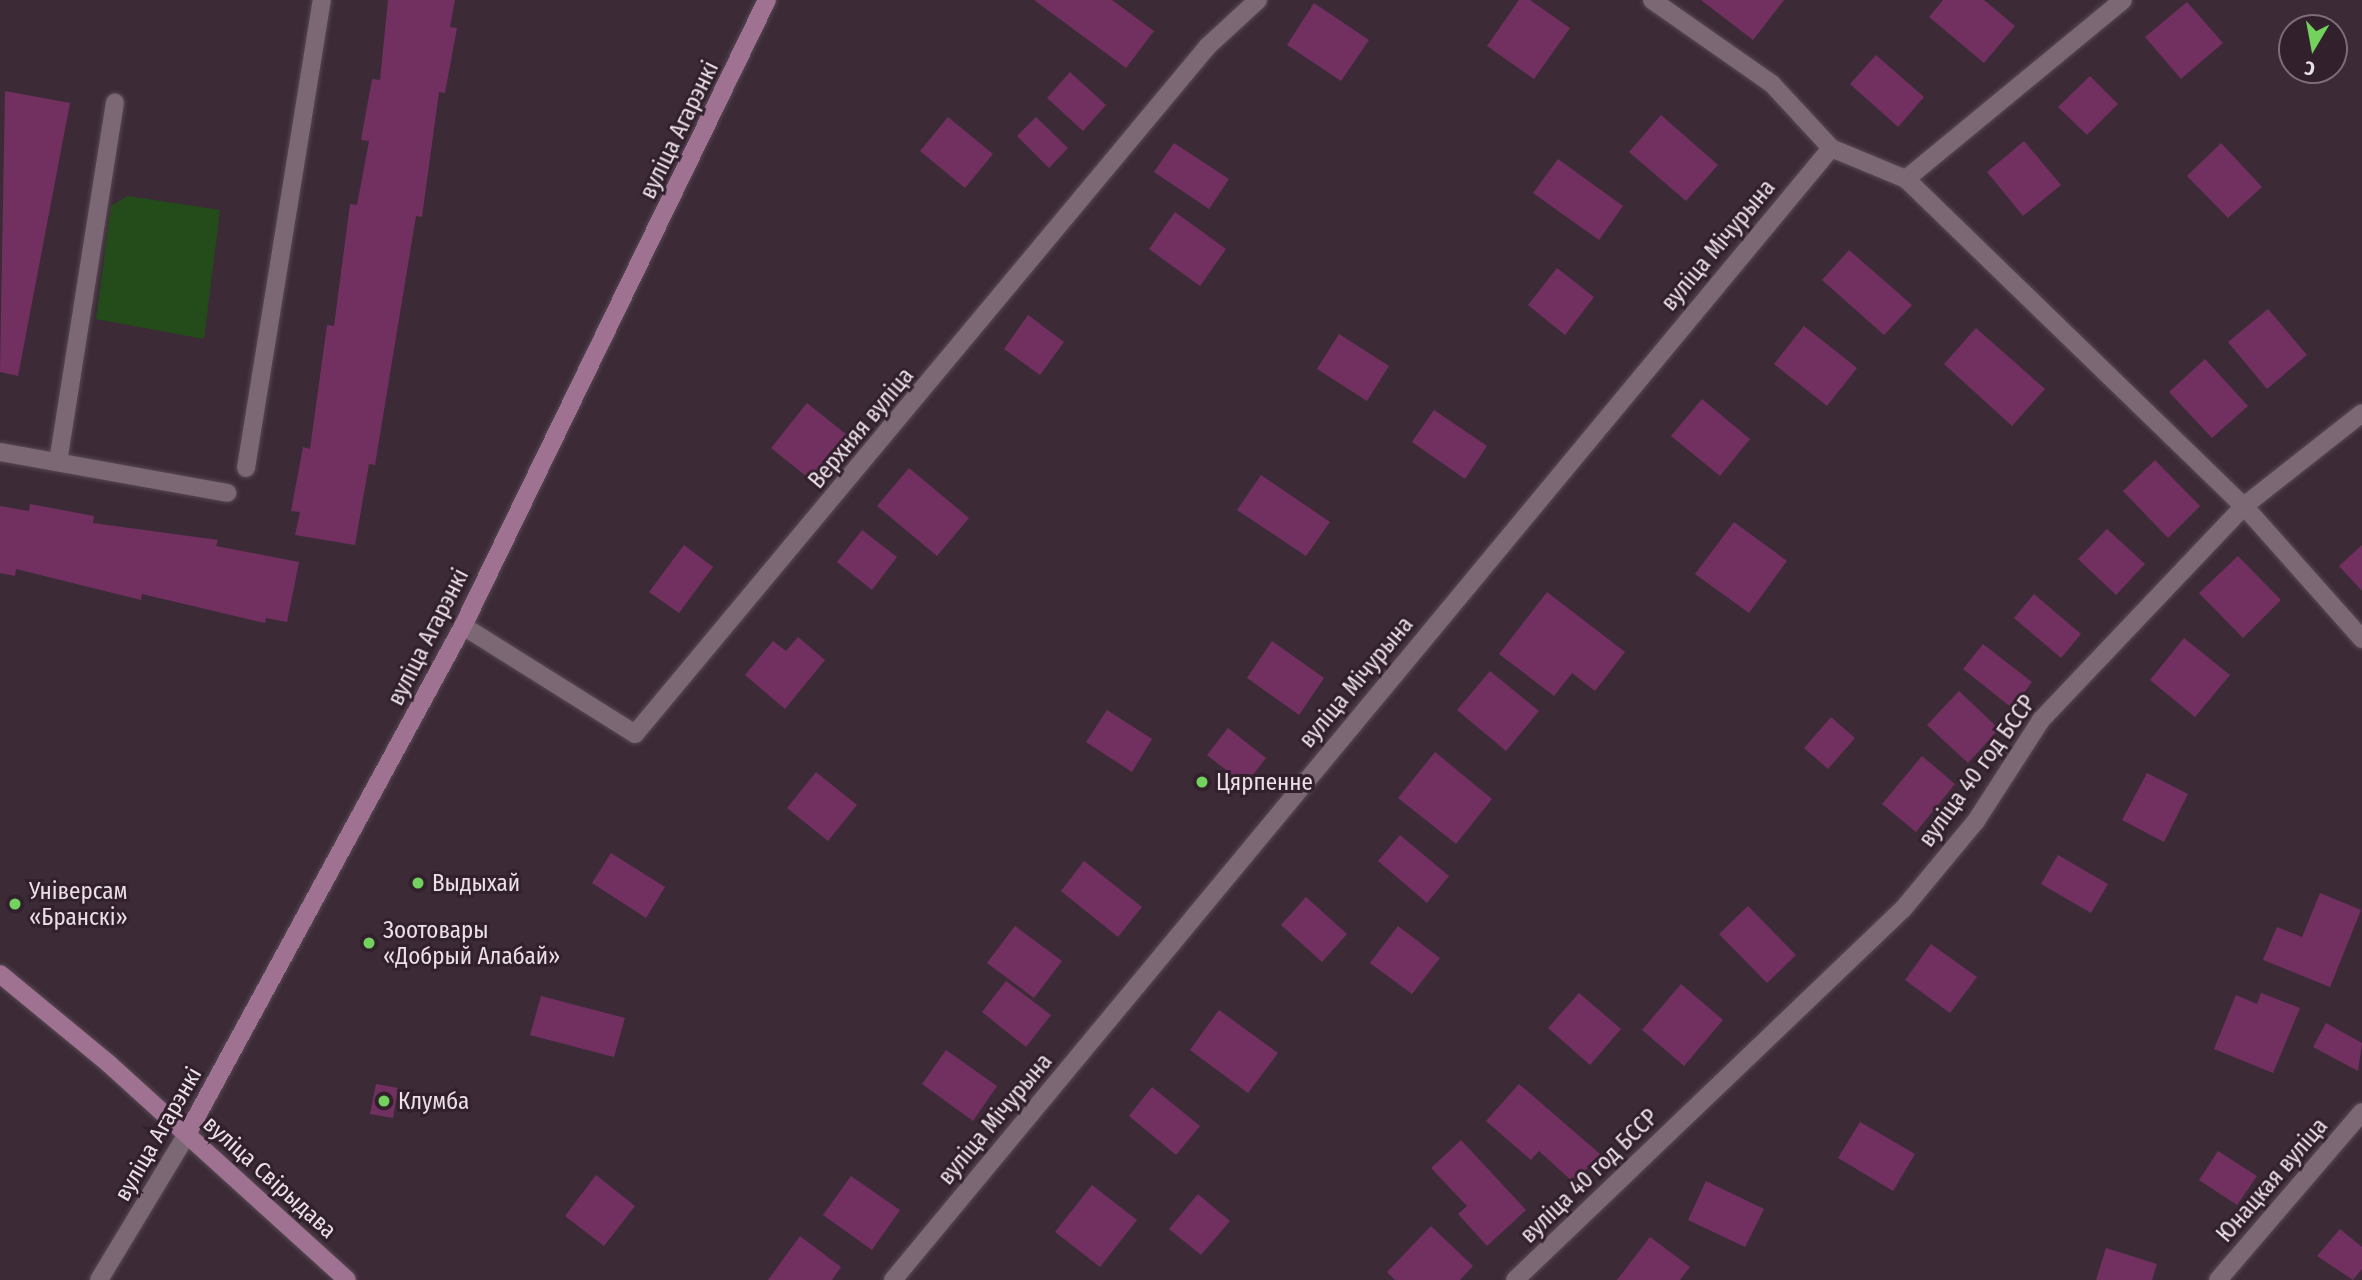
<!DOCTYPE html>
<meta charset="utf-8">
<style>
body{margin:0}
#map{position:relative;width:2362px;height:1280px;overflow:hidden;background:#3c2b37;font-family:"Fira Sans Condensed",sans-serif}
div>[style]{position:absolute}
.green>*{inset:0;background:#234c1a}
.building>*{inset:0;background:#713060}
.roads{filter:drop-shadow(0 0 2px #574852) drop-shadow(0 0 2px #574852)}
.service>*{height:18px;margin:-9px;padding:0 9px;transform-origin:9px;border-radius:9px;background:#7c6875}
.minor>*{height:18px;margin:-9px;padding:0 9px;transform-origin:9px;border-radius:9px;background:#7c6875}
.tertiary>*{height:18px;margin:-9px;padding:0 9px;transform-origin:9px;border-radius:9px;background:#7c6875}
.secondary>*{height:18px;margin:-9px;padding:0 9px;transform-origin:9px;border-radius:9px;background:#9e7290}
.dots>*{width:19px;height:19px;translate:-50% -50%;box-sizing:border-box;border:4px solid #32212d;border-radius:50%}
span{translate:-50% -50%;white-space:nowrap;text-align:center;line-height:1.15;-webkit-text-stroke:6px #32212d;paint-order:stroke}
.street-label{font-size:23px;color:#ebe0e7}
.poi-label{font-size:23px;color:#ebe0e7}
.left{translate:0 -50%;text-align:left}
.north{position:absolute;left:2278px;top:14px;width:70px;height:70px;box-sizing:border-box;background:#32212d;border:2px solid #7c6d77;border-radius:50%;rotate:190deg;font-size:19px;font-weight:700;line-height:28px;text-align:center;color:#ebe0e7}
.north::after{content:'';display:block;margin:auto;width:24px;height:32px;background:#72d25d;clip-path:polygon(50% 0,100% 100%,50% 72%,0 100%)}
</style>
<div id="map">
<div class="green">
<div style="clip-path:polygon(128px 196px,220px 210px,204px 339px,96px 319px,111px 206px)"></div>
</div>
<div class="building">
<div style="clip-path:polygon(388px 0,455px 0,450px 27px,457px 28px,445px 93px,439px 92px,422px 217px,416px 216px,375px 465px,369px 464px,355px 545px,295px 535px,300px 512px,291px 511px,303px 447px,310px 449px,327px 325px,334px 326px,350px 204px,357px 205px,369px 141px,361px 140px,372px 79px,380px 80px)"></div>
<div style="clip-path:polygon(1034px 0,1112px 0,1154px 31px,1126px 68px)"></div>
<div style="clip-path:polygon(1519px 0,1530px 0,1570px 28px,1534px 79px,1487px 46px)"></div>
<div style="clip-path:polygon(1701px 0,1784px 0,1753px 40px)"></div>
<div style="clip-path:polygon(1943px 0,1984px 0,2015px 26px,1984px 63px,1929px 17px)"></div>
<div style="clip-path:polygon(2187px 2px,2223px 43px,2181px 79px,2145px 37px)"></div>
<div style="clip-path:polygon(1314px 3px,1369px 40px,1341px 81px,1287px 45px)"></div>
<div style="clip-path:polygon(1876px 55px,1924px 97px,1898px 127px,1850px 84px)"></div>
<div style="clip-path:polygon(1070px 72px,1106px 105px,1083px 131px,1047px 98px)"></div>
<div style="clip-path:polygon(2090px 76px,2118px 104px,2087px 135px,2058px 107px)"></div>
<div style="clip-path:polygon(5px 91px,70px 103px,18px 376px,0 372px)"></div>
<div style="clip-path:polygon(1661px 115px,1718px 165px,1686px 201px,1629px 152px)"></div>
<div style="clip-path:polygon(948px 117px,993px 154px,965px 188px,920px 151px)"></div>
<div style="clip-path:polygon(1036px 117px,1068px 148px,1049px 168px,1017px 136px)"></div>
<div style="clip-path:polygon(2024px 141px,2061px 185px,2023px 216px,1987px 172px)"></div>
<div style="clip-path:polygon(1174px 143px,1229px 179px,1209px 209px,1154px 172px)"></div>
<div style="clip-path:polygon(2221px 143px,2262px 187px,2228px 218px,2187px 176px)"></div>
<div style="clip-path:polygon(1558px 159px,1623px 206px,1599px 240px,1533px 193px)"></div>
<div style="clip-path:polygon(1175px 212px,1226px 249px,1200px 286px,1149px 249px)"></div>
<div style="clip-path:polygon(1849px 250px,1912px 305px,1884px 335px,1822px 280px)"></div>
<div style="clip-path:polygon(1557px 268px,1594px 297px,1565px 335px,1528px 305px)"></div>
<div style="clip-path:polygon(2268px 309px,2307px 355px,2267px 389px,2228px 342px)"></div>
<div style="clip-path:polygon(1028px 315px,1064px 342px,1040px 375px,1004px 349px)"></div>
<div style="clip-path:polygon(1804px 326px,1857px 368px,1827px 406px,1774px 364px)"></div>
<div style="clip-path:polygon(1976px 328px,2045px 389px,2012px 426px,1944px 364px)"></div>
<div style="clip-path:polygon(1339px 334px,1389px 366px,1367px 401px,1317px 369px)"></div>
<div style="clip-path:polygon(2205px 359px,2248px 406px,2212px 438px,2169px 392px)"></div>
<div style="clip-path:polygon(1702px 399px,1750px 439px,1720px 476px,1671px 436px)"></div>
<div style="clip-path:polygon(807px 403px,847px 435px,811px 480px,771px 448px)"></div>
<div style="clip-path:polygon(1434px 410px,1487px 446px,1465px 479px,1412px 442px)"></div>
<div style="clip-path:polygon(2155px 460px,2200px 506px,2168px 538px,2123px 491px)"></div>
<div style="clip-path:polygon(909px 468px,969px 518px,937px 556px,877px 506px)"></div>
<div style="clip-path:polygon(1261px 475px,1330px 522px,1306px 556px,1237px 510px)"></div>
<div style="clip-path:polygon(30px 504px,94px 516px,93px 523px,218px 540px,216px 546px,299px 562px,287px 622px,266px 618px,265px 623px,142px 594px,141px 600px,16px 569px,15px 576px,0 573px,0 506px,29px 511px)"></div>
<div style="clip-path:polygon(1734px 522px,1787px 561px,1749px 613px,1695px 574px)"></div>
<div style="clip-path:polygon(2107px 529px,2145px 564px,2116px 595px,2078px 559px)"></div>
<div style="clip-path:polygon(862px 530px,897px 557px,872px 590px,837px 562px)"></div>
<div style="clip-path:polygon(684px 545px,713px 567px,679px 613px,649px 592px)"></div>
<div style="clip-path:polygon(2362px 545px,2362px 591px,2339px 566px)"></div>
<div style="clip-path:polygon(2238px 556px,2281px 600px,2243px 638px,2199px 593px)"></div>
<div style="clip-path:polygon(1547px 592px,1625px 652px,1595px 691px,1572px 673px,1554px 696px,1499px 654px)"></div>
<div style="clip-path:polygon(2034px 594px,2081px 634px,2061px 658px,2014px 618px)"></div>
<div style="clip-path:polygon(798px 637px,825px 660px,785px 709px,745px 675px,773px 641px,786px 651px)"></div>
<div style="clip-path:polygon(2184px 638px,2230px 675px,2195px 717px,2150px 680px)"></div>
<div style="clip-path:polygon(1272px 641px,1324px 678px,1299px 715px,1247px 678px)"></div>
<div style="clip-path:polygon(1983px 644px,2032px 682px,2012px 708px,1963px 669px)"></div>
<div style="clip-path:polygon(1490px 671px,1539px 711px,1506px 751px,1457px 710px)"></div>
<div style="clip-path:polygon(1959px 691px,1999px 729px,1968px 763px,1927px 725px)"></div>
<div style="clip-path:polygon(1107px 710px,1152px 739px,1132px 772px,1086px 742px)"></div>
<div style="clip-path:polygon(1831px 717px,1855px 738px,1828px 769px,1804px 748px)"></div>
<div style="clip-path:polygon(1228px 728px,1266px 758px,1245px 785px,1207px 755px)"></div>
<div style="clip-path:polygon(1435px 752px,1492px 799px,1456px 844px,1398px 798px)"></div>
<div style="clip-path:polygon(1922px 756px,1955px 784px,1916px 832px,1882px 804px)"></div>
<div style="clip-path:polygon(816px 772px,857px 805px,828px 841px,787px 808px)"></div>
<div style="clip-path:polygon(2147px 773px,2188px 794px,2164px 842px,2122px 820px)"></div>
<div style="clip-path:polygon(1400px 835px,1449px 876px,1427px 903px,1378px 861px)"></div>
<div style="clip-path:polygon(611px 853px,665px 887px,646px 918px,592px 883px)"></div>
<div style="clip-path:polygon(2058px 855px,2108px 884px,2091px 913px,2041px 884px)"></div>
<div style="clip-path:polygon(1084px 861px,1142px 907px,1118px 937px,1061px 891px)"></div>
<div style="clip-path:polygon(2320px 893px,2361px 910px,2330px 987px,2263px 960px,2277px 927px,2302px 937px)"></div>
<div style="clip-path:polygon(1306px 897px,1347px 934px,1322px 962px,1281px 925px)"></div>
<div style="clip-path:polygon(1748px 906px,1796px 955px,1767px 983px,1719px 934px)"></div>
<div style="clip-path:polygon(1015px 926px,1062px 961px,1034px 998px,987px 963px)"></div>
<div style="clip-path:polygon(1398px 926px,1440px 958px,1412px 994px,1370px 963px)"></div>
<div style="clip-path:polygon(1931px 944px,1977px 977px,1950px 1013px,1905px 980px)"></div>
<div style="clip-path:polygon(1006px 981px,1051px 1015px,1026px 1047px,982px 1012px)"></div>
<div style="clip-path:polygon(1681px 984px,1723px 1020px,1684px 1066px,1642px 1030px)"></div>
<div style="clip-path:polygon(1579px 993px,1621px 1029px,1590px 1065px,1548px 1028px)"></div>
<div style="clip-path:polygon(2261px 993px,2300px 1008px,2273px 1073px,2214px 1049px,2236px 995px,2257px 1004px)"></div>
<div style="clip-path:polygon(541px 996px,625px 1018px,614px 1057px,530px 1035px)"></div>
<div style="clip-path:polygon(1219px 1010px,1278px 1053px,1248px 1093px,1190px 1050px)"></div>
<div style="clip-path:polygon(2326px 1023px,2362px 1043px,2358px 1071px,2313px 1047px)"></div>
<div style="clip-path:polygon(946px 1050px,997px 1086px,973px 1121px,922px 1084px)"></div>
<div style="clip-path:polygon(376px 1084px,398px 1088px,393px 1118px,370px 1114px)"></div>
<div style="clip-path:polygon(1519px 1084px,1600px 1154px,1574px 1183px,1539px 1151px,1531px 1160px,1486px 1121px)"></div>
<div style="clip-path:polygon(1152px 1087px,1200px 1126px,1176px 1155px,1129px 1116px)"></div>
<div style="clip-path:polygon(1860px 1122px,1915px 1154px,1893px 1191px,1838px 1158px)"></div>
<div style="clip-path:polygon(1461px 1140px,1526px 1210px,1487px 1246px,1458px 1214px,1467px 1206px,1431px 1168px)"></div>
<div style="clip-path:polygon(2218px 1151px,2257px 1176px,2237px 1205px,2199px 1180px)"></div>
<div style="clip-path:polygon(596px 1175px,635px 1206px,604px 1246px,565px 1216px)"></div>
<div style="clip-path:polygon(851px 1176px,900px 1210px,872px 1250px,823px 1215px)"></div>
<div style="clip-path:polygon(1706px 1181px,1764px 1209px,1745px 1247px,1688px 1220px)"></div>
<div style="clip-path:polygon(1092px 1185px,1137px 1220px,1100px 1267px,1055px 1232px)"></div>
<div style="clip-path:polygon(1198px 1194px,1230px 1221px,1201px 1255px,1169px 1229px)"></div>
<div style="clip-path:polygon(1431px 1226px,1473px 1266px,1460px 1280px,1395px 1280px,1387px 1272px)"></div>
<div style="clip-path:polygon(2340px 1229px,2362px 1247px,2362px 1269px,2353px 1280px,2317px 1256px)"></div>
<div style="clip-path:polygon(800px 1236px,841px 1267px,832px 1280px,768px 1280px)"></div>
<div style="clip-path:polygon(1650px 1237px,1690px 1267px,1680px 1280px,1617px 1280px)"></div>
<div style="clip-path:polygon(2106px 1248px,2157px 1264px,2152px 1280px,2096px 1280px)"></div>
</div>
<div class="roads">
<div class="service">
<div style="left:0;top:452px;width:231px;rotate:10.2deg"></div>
<div style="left:58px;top:462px;width:364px;rotate:-81deg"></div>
<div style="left:246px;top:468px;width:474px;rotate:-80.8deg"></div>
</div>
<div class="minor">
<div style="left:1652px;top:0;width:146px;rotate:35deg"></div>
<div style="left:1772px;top:84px;width:87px;rotate:47.3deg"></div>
<div style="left:1831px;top:148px;width:81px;rotate:22.5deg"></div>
<div style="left:1906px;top:179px;width:470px;rotate:44.1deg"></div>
<div style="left:2244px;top:506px;width:178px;rotate:48.4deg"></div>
<div style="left:1906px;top:179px;width:281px;rotate:-39.5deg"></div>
<div style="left:463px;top:626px;width:203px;rotate:32.1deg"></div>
<div style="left:635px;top:734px;width:895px;rotate:-50.21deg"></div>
<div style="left:1208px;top:46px;width:68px;rotate:-42.6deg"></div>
<div style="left:893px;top:1280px;width:1470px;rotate:-50.35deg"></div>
<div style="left:1515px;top:1280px;width:537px;rotate:-43.72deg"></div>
<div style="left:1903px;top:909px;width:114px;rotate:-50.3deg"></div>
<div style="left:1976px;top:821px;width:120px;rotate:-57.2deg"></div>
<div style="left:2041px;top:720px;width:295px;rotate:-46.5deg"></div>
<div style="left:2244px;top:506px;width:150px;rotate:-38.2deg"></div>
<div style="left:2218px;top:1280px;width:221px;rotate:-49.4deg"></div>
</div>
<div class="tertiary">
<div style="left:99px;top:1280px;width:170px;rotate:-58.9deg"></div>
</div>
<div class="secondary">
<div style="left:0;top:974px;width:141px;rotate:39.5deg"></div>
<div style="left:109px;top:1064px;width:321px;rotate:42.2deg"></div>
<div style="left:187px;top:1134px;width:578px;rotate:-61.48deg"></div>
<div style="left:463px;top:626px;width:696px;rotate:-64.1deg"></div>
</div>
</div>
<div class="dots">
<div style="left:1202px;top:782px;background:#72d25d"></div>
<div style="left:418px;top:883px;background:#72d25d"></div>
<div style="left:15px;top:904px;background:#72d25d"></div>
<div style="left:369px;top:943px;background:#72d25d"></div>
<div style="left:384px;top:1101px;background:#72d25d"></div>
</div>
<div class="street-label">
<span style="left:679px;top:130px;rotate:-64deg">вуліца Агарэнкі</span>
<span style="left:1718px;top:245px;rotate:-50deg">вуліца Мічурына</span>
<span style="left:861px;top:428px;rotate:-50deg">Верхняя вуліца</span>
<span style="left:428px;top:637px;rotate:-63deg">вуліца Агарэнкі</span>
<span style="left:1356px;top:682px;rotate:-50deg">вуліца Мічурына</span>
<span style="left:1977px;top:771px;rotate:-54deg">вуліца 40 год БССР</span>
<span style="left:995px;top:1119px;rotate:-50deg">вуліца Мічурына</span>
<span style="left:158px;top:1134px;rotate:-60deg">вуліца Агарэнкі</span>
<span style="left:1589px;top:1176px;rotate:-44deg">вуліца 40 год БССР</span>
<span style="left:270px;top:1177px;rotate:42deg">вуліца Свірыдава</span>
<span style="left:2272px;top:1180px;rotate:-49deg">Юнацкая вуліца</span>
</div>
<div class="poi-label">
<span class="left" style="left:1216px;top:782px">Цярпенне</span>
<span class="left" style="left:432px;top:883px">Выдыхай</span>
<span class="left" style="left:29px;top:904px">Універсам<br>«Бранскі»</span>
<span class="left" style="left:383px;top:943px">Зоотовары<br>«Добрый Алабай»</span>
<span class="left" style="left:398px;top:1101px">Клумба</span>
</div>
<div class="north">С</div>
</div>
